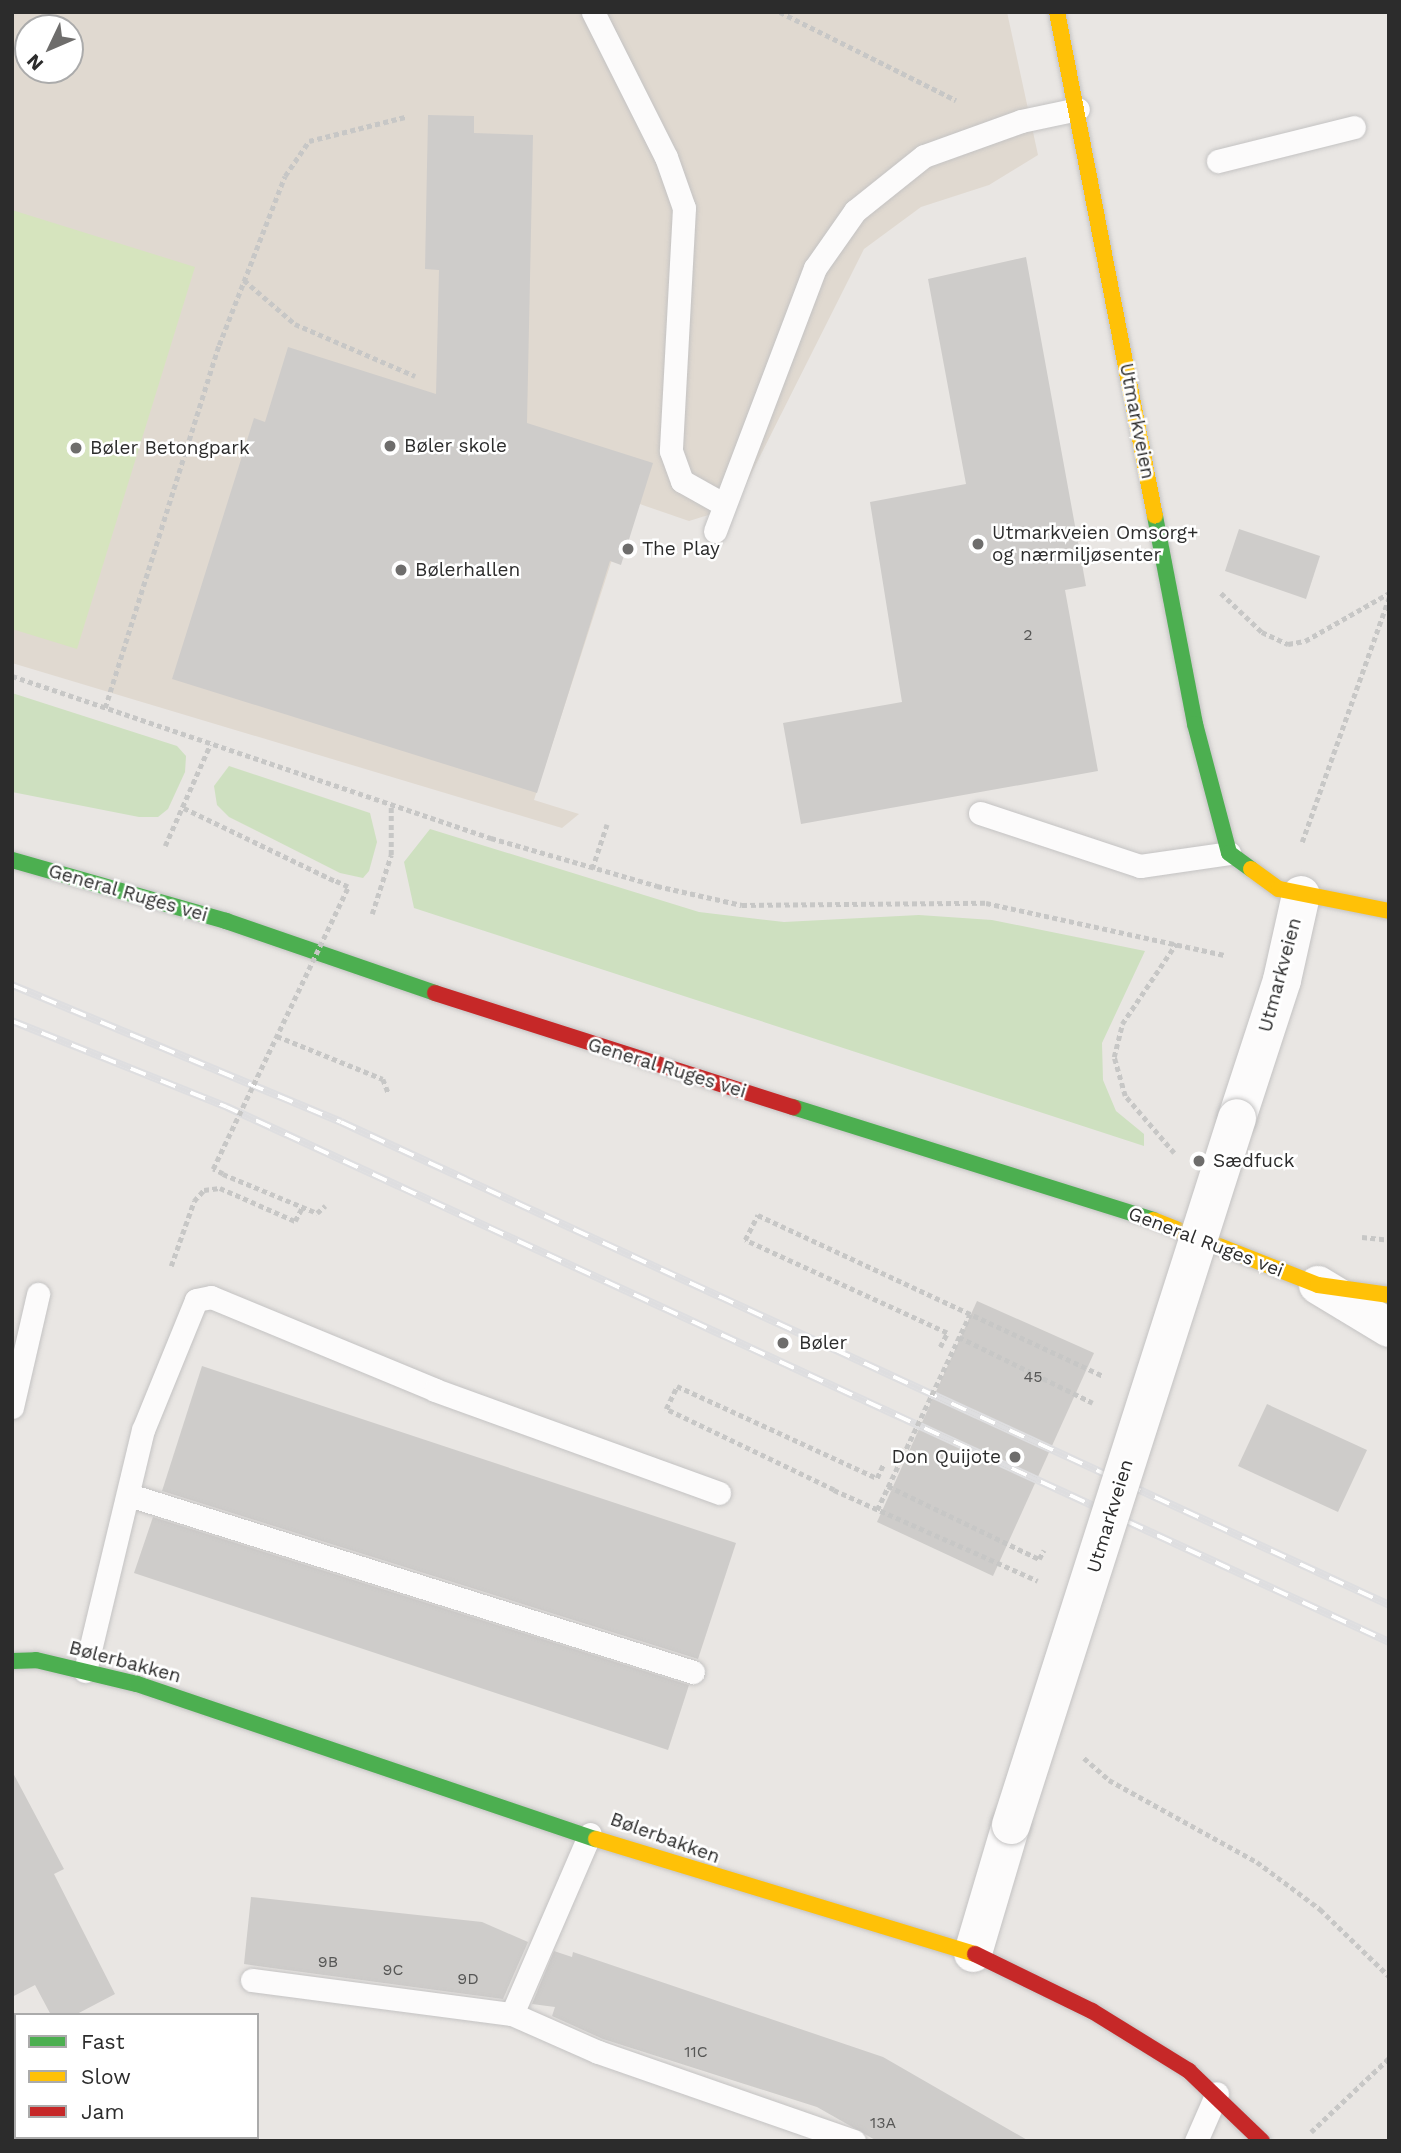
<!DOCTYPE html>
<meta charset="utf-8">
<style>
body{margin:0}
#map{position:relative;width:1401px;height:2153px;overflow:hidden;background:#e9e6e3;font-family:"Work Sans",sans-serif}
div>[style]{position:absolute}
.education>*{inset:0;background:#e0d9d0}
.green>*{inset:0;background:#cee0c0}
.pitch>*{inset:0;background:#d6e4be}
.building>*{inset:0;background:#ceccca}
.path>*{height:4.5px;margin-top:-2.25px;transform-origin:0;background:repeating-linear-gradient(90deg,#c7c7c6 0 5px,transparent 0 8.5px)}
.roads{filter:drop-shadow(0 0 2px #c4c3c3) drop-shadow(0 0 2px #c4c3c3)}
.lane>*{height:23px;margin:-11.5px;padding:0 11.5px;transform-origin:11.5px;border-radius:11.5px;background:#fcfbfb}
.street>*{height:38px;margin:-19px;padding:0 19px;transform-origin:19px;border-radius:19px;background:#fcfbfb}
.fast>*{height:16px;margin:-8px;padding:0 8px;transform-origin:8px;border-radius:8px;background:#4caf50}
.slow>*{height:16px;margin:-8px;padding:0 8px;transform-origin:8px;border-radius:8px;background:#ffc107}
.jam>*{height:16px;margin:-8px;padding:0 8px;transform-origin:8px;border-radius:8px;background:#c62828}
.rail>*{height:8px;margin-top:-4px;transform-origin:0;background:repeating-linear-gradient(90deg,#fff 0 16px,#dedee0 0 32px);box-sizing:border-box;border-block:2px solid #dedee0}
.path-bridge>*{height:4.5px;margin-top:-2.25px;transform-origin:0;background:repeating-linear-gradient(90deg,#c7c7c6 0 5px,transparent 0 8.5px)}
.bridges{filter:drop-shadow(0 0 2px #c4c3c3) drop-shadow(0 0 2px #c4c3c3)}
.street-bridge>*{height:38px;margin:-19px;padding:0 19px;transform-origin:19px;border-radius:19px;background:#fcfbfb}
.dots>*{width:19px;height:19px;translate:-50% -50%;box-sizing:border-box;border:4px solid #fff;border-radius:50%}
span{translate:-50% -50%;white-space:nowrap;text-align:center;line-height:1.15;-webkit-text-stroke:5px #fff;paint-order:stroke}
.number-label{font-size:16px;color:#565655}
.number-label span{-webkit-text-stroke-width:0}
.street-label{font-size:19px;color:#2c2c2c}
.poi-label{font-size:19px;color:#2c2c2c}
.left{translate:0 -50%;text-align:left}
.right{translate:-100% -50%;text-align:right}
.frame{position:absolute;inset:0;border:14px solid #2c2c2c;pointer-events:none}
.legend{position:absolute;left:14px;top:2013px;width:245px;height:126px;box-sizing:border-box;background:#fff;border:2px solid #ababab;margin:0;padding:9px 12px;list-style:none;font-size:21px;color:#2c2c2c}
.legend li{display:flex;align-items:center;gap:14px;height:35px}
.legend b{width:35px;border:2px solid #ababab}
.north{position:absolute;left:14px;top:14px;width:70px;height:70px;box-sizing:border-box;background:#fff;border:2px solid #ababab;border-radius:50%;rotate:226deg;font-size:19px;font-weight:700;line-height:28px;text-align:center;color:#2c2c2c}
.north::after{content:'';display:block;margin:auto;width:24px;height:32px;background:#6e6d6c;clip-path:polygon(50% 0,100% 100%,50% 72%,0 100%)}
</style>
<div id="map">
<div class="education">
<div style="clip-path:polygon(evenodd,12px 12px,1007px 12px,1038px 155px,989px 185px,921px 207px,864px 249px,742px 492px,718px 512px,689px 521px,631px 501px,534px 800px,579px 814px,562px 828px,12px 663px,12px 12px,28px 28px,70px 28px,70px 70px,28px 70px,28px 28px)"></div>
</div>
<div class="green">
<div style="clip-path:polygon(12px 693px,177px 746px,186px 756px,185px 772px,168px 809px,158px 817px,139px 817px,12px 792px)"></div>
<div style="clip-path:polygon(229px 766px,370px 813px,377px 842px,369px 871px,363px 878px,340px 873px,229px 817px,217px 805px,214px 786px)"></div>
<div style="clip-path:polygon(430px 829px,699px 912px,784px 922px,919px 915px,992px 920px,1145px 951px,1102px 1043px,1103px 1080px,1116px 1111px,1144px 1134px,1144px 1146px,414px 908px,404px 862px)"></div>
</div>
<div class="pitch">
<div style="clip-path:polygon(12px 210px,195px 267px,77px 649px,12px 629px)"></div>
</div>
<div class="building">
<div style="clip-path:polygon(428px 115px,474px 116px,474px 133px,533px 135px,527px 423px,653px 463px,621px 565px,610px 561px,537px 793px,172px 679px,254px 418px,265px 422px,288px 347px,436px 394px,439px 270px,425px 269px)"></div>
<div style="clip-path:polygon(1026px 257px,1086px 586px,1065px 590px,1098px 771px,801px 824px,783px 723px,902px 702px,870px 502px,966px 484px,928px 279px)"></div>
<div style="clip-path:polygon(1239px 529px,1320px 556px,1306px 599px,1225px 571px)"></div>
<div style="clip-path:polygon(977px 1301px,1094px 1353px,993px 1576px,877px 1522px)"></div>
<div style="clip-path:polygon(202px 1366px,736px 1543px,698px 1659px,162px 1491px)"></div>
<div style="clip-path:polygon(1267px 1404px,1367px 1450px,1338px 1512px,1238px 1466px)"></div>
<div style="clip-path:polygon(153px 1517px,689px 1685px,668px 1750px,134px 1573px)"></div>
<div style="clip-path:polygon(12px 1771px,64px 1869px,54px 1874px,115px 1994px,75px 2015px,51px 2015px,35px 1985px,12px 1997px)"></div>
<div style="clip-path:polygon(251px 1897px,482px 1922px,528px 1942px,503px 1999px,272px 1968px,244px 1964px)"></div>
<div style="clip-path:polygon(554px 1951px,572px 1957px,573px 1952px,883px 2057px,1029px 2141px,877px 2141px,817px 2107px,603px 2039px,552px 2016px,555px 2007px,532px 2004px)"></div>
</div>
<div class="path">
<div style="left:780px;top:12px;width:197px;rotate:26.6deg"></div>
<div style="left:244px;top:280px;width:67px;rotate:40.8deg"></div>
<div style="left:295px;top:324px;width:131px;rotate:23.4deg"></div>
<div style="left:1221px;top:593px;width:57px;rotate:43.6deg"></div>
<div style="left:1262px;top:632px;width:29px;rotate:25deg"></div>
<div style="left:1288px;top:644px;width:17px;rotate:-10deg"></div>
<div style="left:1305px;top:641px;width:97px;rotate:-29.7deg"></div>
<div style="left:12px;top:676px;width:506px;rotate:18.69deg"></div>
<div style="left:491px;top:838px;width:173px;rotate:16.1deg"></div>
<div style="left:657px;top:886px;width:87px;rotate:12.6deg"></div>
<div style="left:742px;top:905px;width:244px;rotate:-0.5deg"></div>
<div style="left:986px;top:903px;width:244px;rotate:12.3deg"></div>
<div style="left:105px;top:708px;width:380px;rotate:-72.6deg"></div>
<div style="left:219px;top:345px;width:181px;rotate:-68.7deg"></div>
<div style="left:285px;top:176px;width:42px;rotate:-55.6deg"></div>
<div style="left:309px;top:141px;width:99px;rotate:-14deg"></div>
<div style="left:184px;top:808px;width:168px;rotate:25.8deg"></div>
<div style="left:1302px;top:842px;width:260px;rotate:-70.4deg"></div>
<div style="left:165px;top:846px;width:111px;rotate:-66deg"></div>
<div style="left:592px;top:869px;width:47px;rotate:-71.6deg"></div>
<div style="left:372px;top:914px;width:62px;rotate:-72.1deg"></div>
<div style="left:391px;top:855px;width:51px;rotate:-90deg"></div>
<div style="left:277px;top:1036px;width:114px;rotate:22.1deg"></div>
<div style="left:383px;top:1079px;width:14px;rotate:69deg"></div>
<div style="left:1174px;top:1153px;width:75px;rotate:-130.7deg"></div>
<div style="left:1125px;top:1096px;width:41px;rotate:-105.8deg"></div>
<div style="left:1114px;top:1057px;width:34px;rotate:-76deg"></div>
<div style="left:1122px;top:1024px;width:97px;rotate:-56deg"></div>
<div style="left:223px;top:1174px;width:102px;rotate:22.5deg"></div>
<div style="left:317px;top:1213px;width:11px;rotate:-41deg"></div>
<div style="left:1362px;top:1237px;width:27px;rotate:6deg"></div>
<div style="left:171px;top:1266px;width:69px;rotate:-70.5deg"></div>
<div style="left:194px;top:1201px;width:15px;rotate:-48deg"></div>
<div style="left:204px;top:1190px;width:16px;rotate:-7deg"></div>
<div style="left:220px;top:1188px;width:82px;rotate:23.7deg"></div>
<div style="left:295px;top:1221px;width:17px;rotate:-62deg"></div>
<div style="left:959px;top:1337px;width:149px;rotate:26.2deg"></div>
<div style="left:940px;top:1347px;width:16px;rotate:-63deg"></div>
<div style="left:947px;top:1333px;width:222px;rotate:-155.3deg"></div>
<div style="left:745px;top:1240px;width:28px;rotate:-63deg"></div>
<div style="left:758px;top:1215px;width:381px;rotate:25deg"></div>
<div style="left:888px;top:1486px;width:168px;rotate:25.8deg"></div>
<div style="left:1039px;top:1559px;width:10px;rotate:-61deg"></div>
<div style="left:834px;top:1490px;width:187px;rotate:-154.3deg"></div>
<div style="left:666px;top:1409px;width:25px;rotate:-64deg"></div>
<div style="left:677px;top:1386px;width:220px;rotate:24.7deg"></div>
<div style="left:877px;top:1478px;width:14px;rotate:-65deg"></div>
<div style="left:1084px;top:1758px;width:33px;rotate:41deg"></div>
<div style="left:1109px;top:1780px;width:169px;rotate:29deg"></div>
<div style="left:1257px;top:1862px;width:79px;rotate:36.7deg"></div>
<div style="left:1320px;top:1909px;width:96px;rotate:44.2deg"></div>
<div style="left:1311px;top:2132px;width:108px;rotate:-43.5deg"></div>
</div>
<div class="roads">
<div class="lane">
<div style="left:593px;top:12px;width:162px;rotate:63.3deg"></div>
<div style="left:666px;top:157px;width:54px;rotate:70.6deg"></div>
<div style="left:684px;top:208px;width:243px;rotate:93.1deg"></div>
<div style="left:671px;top:451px;width:32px;rotate:70deg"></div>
<div style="left:682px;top:481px;width:47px;rotate:29.3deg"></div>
<div style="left:1218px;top:161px;width:140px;rotate:-14deg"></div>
<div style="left:715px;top:531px;width:281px;rotate:-69.2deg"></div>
<div style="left:815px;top:268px;width:70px;rotate:-54.9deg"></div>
<div style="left:855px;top:211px;width:88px;rotate:-38.6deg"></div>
<div style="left:924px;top:156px;width:103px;rotate:-19.8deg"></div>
<div style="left:1021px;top:121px;width:58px;rotate:-11.9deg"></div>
<div style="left:980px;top:813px;width:169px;rotate:18.3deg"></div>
<div style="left:1140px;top:866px;width:90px;rotate:-8.3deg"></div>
<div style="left:12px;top:1407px;width:116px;rotate:-77deg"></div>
<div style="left:129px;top:1495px;width:591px;rotate:17.42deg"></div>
<div style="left:85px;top:1671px;width:248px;rotate:-76.5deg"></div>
<div style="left:143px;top:1430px;width:140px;rotate:-67.8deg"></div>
<div style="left:196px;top:1300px;width:15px;rotate:-11deg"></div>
<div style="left:211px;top:1297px;width:243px;rotate:22.5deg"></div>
<div style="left:435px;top:1390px;width:302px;rotate:19.9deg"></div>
<div style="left:252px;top:1980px;width:262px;rotate:7.5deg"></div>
<div style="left:512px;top:2014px;width:94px;rotate:23.8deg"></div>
<div style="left:598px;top:2052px;width:271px;rotate:19.2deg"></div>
<div style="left:512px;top:2014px;width:196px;rotate:-66.6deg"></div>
<div style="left:70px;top:2137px;width:4px;rotate:76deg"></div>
<div style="left:1196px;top:2141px;width:52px;rotate:-66.4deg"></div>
</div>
<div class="street">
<div style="left:1237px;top:1118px;width:145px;rotate:-71.9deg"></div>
<div style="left:1282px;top:980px;width:87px;rotate:-77.4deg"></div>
<div style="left:1318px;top:1285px;width:83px;rotate:31.2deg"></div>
<div style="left:973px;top:1953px;width:134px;rotate:-73.5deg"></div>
</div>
<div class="fast">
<div style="left:1155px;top:516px;width:212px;rotate:79.1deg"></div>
<div style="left:1195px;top:724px;width:133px;rotate:75.2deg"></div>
<div style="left:1229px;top:853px;width:27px;rotate:36deg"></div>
<div style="left:12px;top:860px;width:223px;rotate:15.9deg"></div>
<div style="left:226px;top:921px;width:221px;rotate:19deg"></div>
<div style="left:793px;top:1107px;width:377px;rotate:17.4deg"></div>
<div style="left:12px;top:1661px;width:24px;rotate:-2deg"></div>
<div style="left:36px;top:1660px;width:104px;rotate:13.4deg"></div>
<div style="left:137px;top:1684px;width:484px;rotate:18.7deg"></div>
</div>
<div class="slow">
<div style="left:1057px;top:12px;width:513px;rotate:79deg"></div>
<div style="left:1251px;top:869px;width:34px;rotate:36deg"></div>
<div style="left:1279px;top:889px;width:112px;rotate:11.3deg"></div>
<div style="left:1153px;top:1220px;width:177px;rotate:21.5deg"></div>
<div style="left:1318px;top:1285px;width:72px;rotate:8deg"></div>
<div style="left:596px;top:1839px;width:396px;rotate:16.9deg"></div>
</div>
<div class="jam">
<div style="left:435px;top:993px;width:376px;rotate:17.7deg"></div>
<div style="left:975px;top:1954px;width:130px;rotate:26deg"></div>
<div style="left:1092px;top:2011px;width:114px;rotate:31.7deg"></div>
<div style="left:1189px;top:2071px;width:101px;rotate:43.8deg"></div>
</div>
</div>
<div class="rail">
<div style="left:12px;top:985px;width:356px;rotate:22.6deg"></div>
<div style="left:341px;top:1122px;width:1154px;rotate:24.74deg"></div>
<div style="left:12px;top:1021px;width:232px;rotate:21.8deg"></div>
<div style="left:227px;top:1107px;width:1279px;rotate:24.72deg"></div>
</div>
<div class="path-bridge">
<div style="left:223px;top:1174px;width:11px;rotate:-153deg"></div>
<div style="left:213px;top:1169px;width:313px;rotate:-64.4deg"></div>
<div style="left:348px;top:887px;width:14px;rotate:-155deg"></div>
<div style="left:834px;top:1490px;width:223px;rotate:24deg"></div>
<div style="left:877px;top:1510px;width:217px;rotate:-64.6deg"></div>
</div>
<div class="bridges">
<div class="street-bridge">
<div style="left:1011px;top:1825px;width:742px;rotate:-72.27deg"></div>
</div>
</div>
<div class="dots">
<div style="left:390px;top:446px;background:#6e6d6c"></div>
<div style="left:76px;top:448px;background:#6e6d6c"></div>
<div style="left:978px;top:544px;background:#6e6d6c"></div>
<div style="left:628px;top:549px;background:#6e6d6c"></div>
<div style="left:401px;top:570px;background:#6e6d6c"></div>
<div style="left:1199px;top:1161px;background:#6e6d6c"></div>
<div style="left:783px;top:1343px;background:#6e6d6c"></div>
<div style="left:1015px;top:1457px;background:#6e6d6c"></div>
</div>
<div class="number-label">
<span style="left:1028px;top:635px">2</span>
<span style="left:1033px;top:1377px">45</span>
<span style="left:328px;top:1962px">9B</span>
<span style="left:393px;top:1970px">9C</span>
<span style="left:468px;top:1979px">9D</span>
<span style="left:696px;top:2052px">11C</span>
<span style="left:883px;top:2123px">13A</span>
</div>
<div class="street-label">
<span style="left:1137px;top:421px;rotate:79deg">Utmarkveien</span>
<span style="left:128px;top:893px;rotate:16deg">General Ruges vei</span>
<span style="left:1280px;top:975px;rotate:-75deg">Utmarkveien</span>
<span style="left:667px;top:1068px;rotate:17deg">General Ruges vei</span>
<span style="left:1206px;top:1242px;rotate:21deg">General Ruges vei</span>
<span style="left:1110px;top:1516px;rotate:-73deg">Utmarkveien</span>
<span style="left:125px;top:1662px;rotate:15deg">Bølerbakken</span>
<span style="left:665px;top:1838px;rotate:20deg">Bølerbakken</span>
</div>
<div class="poi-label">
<span class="left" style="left:404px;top:446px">Bøler skole</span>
<span class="left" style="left:90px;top:448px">Bøler Betongpark</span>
<span class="left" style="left:992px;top:544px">Utmarkveien Omsorg+<br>og nærmiljøsenter</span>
<span class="left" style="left:642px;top:549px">The Play</span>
<span class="left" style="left:415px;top:570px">Bølerhallen</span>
<span class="left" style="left:1213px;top:1161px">Sædfuck</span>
<span class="left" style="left:799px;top:1343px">Bøler</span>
<span class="right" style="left:1001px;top:1457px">Don Quijote</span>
</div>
<div class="frame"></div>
<ul class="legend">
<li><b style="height:9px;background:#4caf50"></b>Fast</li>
<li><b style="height:9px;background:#ffc107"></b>Slow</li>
<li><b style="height:9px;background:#c62828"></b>Jam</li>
</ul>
<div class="north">N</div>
</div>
